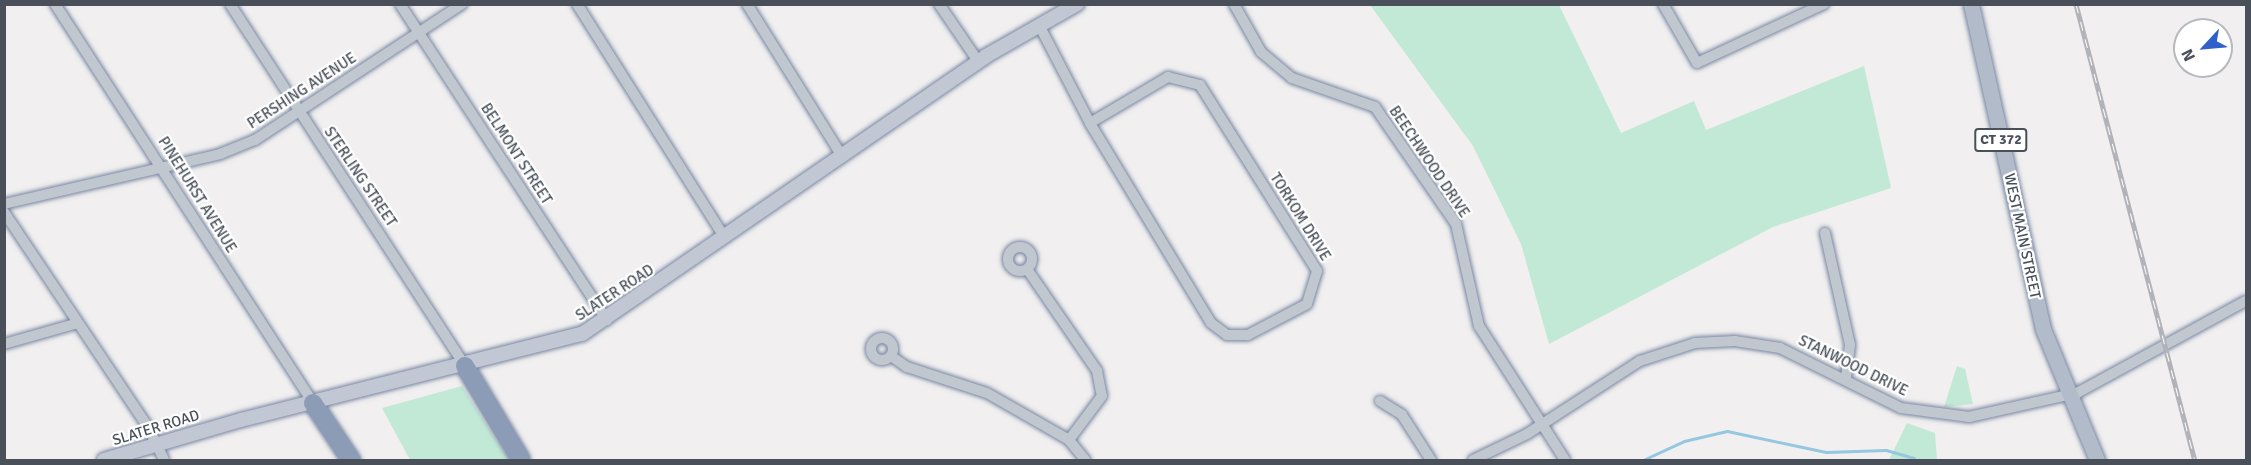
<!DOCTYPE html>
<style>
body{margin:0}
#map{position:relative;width:2251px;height:465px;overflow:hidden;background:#f1efef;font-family:Signika,sans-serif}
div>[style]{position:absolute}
.green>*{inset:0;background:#c2e9d6}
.stream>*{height:3px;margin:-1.5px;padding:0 1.5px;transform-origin:1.5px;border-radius:1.5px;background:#95c7e1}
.roads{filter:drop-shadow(0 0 2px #7887a3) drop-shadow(0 0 2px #7887a3)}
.minor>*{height:10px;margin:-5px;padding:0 5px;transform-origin:5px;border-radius:5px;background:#c1c7cf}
.minor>.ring{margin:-5px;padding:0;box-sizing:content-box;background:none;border:10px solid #c1c7cf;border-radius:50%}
.secondary>*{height:14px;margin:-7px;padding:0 7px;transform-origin:7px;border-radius:7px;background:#c2c8d3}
.primary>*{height:15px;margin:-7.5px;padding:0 7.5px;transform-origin:7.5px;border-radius:7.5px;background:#b2bbca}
.motorway>*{height:18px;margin:-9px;padding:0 9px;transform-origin:9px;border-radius:9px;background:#8c9cb7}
.rail>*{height:5px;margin-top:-2.5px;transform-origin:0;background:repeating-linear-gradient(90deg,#fff 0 9px,#b2b3b8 0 18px);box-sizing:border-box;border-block:2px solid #b2b3b8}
span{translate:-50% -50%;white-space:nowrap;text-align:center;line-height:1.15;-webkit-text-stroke:4.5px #fff;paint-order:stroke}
.shield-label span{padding:2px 4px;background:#fff;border:2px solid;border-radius:4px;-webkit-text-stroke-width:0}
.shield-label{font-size:14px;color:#49505a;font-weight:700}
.street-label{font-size:15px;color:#49505a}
.frame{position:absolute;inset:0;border:6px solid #49505a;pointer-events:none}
.north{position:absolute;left:2173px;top:18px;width:60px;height:60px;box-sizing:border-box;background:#fff;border:2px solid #b6b9bd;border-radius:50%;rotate:244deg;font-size:16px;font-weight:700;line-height:24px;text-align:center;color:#49505a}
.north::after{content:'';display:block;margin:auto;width:21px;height:27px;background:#3060ca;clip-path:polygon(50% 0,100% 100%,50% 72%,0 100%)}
</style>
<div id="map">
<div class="green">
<div style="clip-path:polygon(1370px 5px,1559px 5px,1621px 133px,1694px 101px,1706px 130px,1864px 66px,1891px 188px,1773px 227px,1549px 344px,1521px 244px,1473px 146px)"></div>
<div style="clip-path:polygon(1957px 366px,1965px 369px,1973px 404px,1944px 407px)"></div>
<div style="clip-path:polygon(462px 386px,509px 460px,410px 460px,382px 408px)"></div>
<div style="clip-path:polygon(1907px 423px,1935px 433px,1937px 460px,1889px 460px)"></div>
</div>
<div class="stream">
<div style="left:1643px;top:460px;width:45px;rotate:-24.9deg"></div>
<div style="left:1684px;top:441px;width:44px;rotate:-13.1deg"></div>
<div style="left:1727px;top:431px;width:101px;rotate:12deg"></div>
<div style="left:1826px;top:452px;width:60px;rotate:-1.9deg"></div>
<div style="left:1886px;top:450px;width:29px;rotate:16deg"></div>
</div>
<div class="roads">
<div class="minor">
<div style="left:55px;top:4px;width:475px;rotate:57.1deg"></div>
<div style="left:230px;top:4px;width:432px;rotate:57deg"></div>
<div style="left:400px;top:4px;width:378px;rotate:56.8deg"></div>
<div style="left:577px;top:4px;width:277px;rotate:57.7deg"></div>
<div style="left:747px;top:4px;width:179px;rotate:58deg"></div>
<div style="left:939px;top:4px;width:69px;rotate:55.6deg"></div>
<div style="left:1234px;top:4px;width:55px;rotate:60.6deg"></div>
<div style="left:1261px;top:52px;width:40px;rotate:40deg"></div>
<div style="left:1292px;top:78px;width:88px;rotate:19.3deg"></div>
<div style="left:1375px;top:107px;width:142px;rotate:55.3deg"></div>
<div style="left:1456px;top:224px;width:105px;rotate:77.3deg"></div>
<div style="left:1479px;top:326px;width:159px;rotate:57.3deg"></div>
<div style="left:1663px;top:4px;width:68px;rotate:60deg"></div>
<div style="left:1697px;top:63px;width:140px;rotate:-24.9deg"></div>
<div style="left:1039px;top:25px;width:110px;rotate:62.5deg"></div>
<div style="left:1168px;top:77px;width:33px;rotate:14deg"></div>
<div style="left:1200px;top:85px;width:220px;rotate:57.8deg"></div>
<div style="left:1317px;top:271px;width:34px;rotate:107deg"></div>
<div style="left:1307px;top:304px;width:67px;rotate:152.3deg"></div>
<div style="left:1248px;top:335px;width:21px;rotate:180deg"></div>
<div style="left:1227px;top:335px;width:20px;rotate:-143deg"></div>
<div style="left:1211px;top:323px;width:234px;rotate:-121.2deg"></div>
<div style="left:1090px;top:123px;width:91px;rotate:-30.5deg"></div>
<div style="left:4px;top:204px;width:222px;rotate:-13deg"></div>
<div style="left:220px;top:154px;width:38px;rotate:-22deg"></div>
<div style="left:255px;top:140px;width:248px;rotate:-33.3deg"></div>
<div style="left:4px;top:212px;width:261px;rotate:56.2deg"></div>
<div style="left:149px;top:429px;width:34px;rotate:64deg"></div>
<div style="left:1825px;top:233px;width:115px;rotate:77.4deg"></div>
<div style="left:1850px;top:345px;width:35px;rotate:97deg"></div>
<div class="ring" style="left:1008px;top:247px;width:14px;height:14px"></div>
<div style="left:1027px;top:269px;width:124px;rotate:55.5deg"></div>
<div style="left:1097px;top:371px;width:25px;rotate:79deg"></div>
<div style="left:1102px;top:396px;width:55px;rotate:126.9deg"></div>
<div class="ring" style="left:871px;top:338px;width:12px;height:12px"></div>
<div style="left:4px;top:344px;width:77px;rotate:-15.8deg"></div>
<div style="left:891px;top:356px;width:19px;rotate:35deg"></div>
<div style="left:907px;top:367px;width:84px;rotate:18deg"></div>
<div style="left:987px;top:393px;width:95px;rotate:29.8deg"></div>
<div style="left:1069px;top:440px;width:26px;rotate:51deg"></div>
<div style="left:1380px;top:401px;width:26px;rotate:32deg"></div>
<div style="left:1402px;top:415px;width:54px;rotate:57.2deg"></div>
<div style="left:1473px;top:460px;width:60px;rotate:-25.7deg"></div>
<div style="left:1527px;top:434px;width:135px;rotate:-32.9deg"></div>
<div style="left:1640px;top:361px;width:58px;rotate:-18.1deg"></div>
<div style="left:1695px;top:343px;width:40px;rotate:-2.9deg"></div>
<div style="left:1735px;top:341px;width:46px;rotate:8.8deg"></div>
<div style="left:1780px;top:348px;width:135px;rotate:26.4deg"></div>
<div style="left:1901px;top:408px;width:69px;rotate:7.5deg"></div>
<div style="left:1969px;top:417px;width:111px;rotate:-12.5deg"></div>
<div style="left:2077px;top:393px;width:192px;rotate:-28.6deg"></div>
</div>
<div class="secondary">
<div style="left:104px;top:460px;width:143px;rotate:-16.3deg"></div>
<div style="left:241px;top:420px;width:352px;rotate:-14.2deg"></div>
<div style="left:582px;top:334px;width:490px;rotate:-34.5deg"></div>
<div style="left:986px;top:56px;width:105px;rotate:-29.7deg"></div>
</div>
<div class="primary">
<div style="left:1971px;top:4px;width:333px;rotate:77.5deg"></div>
<div style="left:2043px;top:329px;width:142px;rotate:67.6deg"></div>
</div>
<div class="motorway">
<div style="left:465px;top:366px;width:109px;rotate:59.2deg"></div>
<div style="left:313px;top:403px;width:69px;rotate:56.3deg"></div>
</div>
</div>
<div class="rail">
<div style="left:2076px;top:4px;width:471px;rotate:75.4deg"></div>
</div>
<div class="shield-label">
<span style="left:2001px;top:140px">CT 372</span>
</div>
<div class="street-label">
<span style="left:302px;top:91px;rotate:-33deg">PERSHING AVENUE</span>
<span style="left:516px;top:154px;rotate:57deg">BELMONT STREET</span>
<span style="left:1429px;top:162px;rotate:56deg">BEECHWOOD DRIVE</span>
<span style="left:360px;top:177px;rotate:56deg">STERLING STREET</span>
<span style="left:197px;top:195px;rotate:58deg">PINEHURST AVENUE</span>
<span style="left:1300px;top:217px;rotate:58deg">TORKOM DRIVE</span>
<span style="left:2022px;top:236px;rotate:78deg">WEST MAIN STREET</span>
<span style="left:615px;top:293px;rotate:-33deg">SLATER ROAD</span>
<span style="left:1853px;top:366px;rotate:26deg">STANWOOD DRIVE</span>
<span style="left:156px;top:428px;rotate:-17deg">SLATER ROAD</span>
</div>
<div class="frame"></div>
<div class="north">N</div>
</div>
